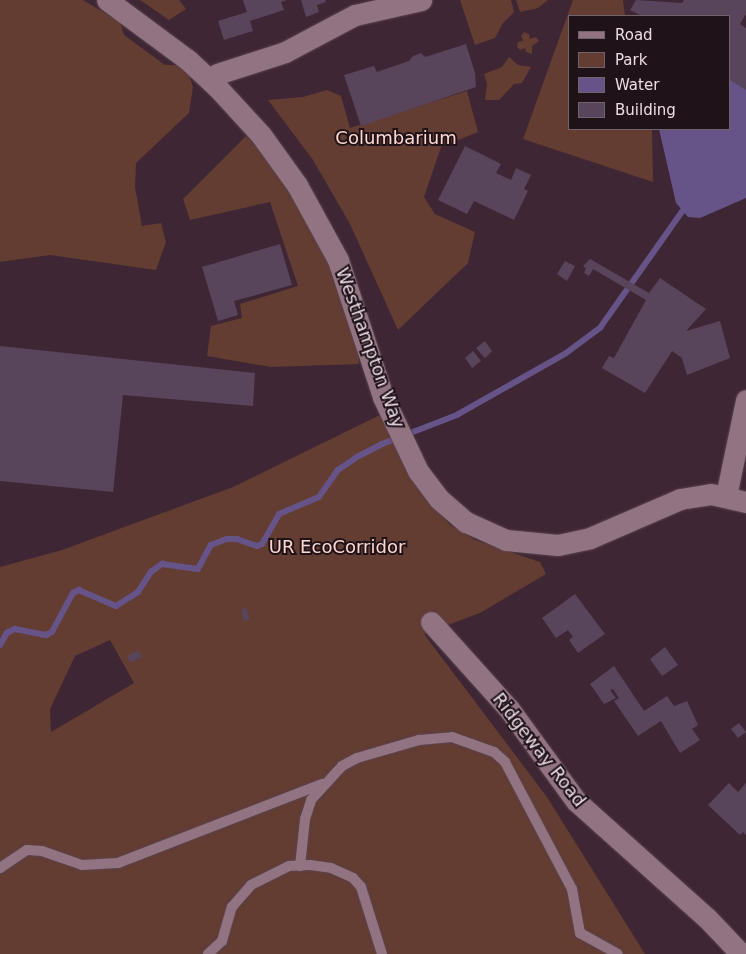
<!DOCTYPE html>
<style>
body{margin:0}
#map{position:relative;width:746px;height:954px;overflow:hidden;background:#3f2634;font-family:"DejaVu Sans",sans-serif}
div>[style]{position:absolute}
.green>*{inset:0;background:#633c32}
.water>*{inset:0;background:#665489}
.stream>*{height:5.5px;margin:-2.75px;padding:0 2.75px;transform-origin:2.75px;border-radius:2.75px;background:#665489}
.building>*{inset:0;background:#58455b}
.roads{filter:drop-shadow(0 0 1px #59444f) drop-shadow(0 0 1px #59444f)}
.lane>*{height:10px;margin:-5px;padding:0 5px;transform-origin:5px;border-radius:5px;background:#917382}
.street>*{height:21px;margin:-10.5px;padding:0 10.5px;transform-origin:10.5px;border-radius:10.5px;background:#917382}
span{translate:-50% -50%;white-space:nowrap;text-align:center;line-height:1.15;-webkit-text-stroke:4px #1f1319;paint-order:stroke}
.park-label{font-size:18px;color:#ffd7ce}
.street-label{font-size:18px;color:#eddce4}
.legend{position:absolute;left:568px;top:15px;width:162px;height:115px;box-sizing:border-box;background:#1f1319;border:1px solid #71636a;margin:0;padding:6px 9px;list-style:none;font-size:15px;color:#eddce4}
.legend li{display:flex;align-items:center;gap:10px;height:25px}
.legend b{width:25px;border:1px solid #71636a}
</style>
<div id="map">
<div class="green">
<div style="clip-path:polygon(0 0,83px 0,120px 22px,124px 35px,165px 65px,178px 65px,189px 75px,193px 87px,189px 113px,136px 163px,135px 187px,142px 226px,161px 223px,166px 242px,156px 270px,50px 255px,0 262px)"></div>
<div style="clip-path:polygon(140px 0,179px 0,186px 9px,169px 20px)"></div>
<div style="clip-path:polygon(460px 0,511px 0,514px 12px,503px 23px,495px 38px,475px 45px)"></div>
<div style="clip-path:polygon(516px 0,548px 0,538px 8px,520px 12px)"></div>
<div style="clip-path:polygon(573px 0,623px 0,625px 16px,570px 16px,570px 129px,652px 129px,653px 182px,523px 139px)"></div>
<div style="clip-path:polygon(524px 32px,529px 34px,530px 39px,536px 37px,539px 41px,532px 46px,532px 54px,526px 52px,525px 48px,520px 50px,517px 47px,518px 42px,523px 41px,521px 36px)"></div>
<div style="clip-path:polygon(509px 57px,518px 65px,531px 67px,522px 83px,514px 84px,499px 100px,485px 100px,487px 84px,484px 74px,502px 67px)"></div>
<div style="clip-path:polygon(327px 90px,341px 96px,350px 128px,467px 91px,478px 132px,441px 147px,424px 197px,435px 214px,475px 232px,468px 263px,398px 330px,350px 224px,313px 160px,268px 100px,303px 97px)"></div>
<div style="clip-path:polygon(246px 136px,274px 162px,317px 235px,356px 334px,359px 364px,271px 367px,207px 356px,211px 326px,242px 318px,240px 304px,298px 286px,270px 202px,190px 220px,183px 199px)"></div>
<div style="clip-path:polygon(evenodd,382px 414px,420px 491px,450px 525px,475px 540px,540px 562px,546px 574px,480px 613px,424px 634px,547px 797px,645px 954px,0 954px,0 567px,62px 550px,233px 487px,382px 414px,110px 640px,134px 683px,51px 732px,50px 709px,75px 656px,110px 640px)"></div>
</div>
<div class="water">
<div style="clip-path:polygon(730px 70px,746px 79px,746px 198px,700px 218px,688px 217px,676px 203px,659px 129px,730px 129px)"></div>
</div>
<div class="stream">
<div style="left:0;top:645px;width:14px;rotate:-60deg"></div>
<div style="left:7px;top:633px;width:9px;rotate:-27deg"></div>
<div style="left:15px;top:629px;width:32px;rotate:11deg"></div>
<div style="left:46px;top:635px;width:7px;rotate:-27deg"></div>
<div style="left:52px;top:632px;width:44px;rotate:-61.7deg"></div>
<div style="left:73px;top:593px;width:7px;rotate:-27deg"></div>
<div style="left:79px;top:590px;width:40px;rotate:23.4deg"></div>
<div style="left:116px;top:606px;width:26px;rotate:-32deg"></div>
<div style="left:138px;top:592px;width:24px;rotate:-57deg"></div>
<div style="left:151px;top:572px;width:14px;rotate:-36deg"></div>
<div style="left:162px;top:564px;width:36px;rotate:8deg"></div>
<div style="left:198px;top:569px;width:27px;rotate:-62deg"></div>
<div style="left:211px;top:545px;width:17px;rotate:-21deg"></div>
<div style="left:227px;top:539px;width:10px"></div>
<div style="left:237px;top:539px;width:21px;rotate:19deg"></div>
<div style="left:257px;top:546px;width:5px;rotate:-22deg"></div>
<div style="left:262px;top:544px;width:34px;rotate:-60deg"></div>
<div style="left:279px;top:514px;width:43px;rotate:-23deg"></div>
<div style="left:319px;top:497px;width:33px;rotate:-55deg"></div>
<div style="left:338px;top:470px;width:23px;rotate:-34deg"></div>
<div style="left:357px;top:457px;width:28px;rotate:-27deg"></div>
<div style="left:382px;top:444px;width:80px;rotate:-21.1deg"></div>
<div style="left:457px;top:415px;width:124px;rotate:-29.5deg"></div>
<div style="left:565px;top:354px;width:44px;rotate:-36.6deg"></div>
<div style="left:600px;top:328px;width:149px;rotate:-54.8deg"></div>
</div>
<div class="building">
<div style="clip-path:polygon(243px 0,287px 0,281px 2px,284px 10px,250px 21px,253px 31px,224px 40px,218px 21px,247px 12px)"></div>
<div style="clip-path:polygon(301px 0,325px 0,326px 2px,317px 5px,319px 12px,306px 17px)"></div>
<div style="clip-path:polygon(636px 0,682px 3px,684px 0,746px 0,746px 14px,740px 24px,746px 28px,746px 90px,730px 80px,730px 16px,642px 16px,630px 10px)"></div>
<div style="clip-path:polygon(466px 44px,475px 73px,476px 87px,361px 126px,344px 75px,374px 66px,377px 72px,409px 61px,413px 56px,421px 53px,425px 57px)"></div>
<div style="clip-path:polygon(465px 146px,501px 164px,496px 173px,511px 180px,516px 168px,531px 175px,524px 189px,528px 191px,514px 220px,474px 201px,467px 214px,438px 200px)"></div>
<div style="clip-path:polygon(280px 244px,292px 285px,234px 301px,238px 315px,218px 321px,202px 267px)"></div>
<div style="clip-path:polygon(590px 259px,649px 293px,660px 278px,706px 309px,686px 331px,720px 321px,730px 358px,687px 375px,682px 358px,672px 351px,645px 393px,602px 368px,609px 356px,614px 358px,646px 300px,593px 269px,589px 276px,584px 273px,586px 268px,583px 266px)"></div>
<div style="clip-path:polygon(565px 261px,575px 266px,567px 281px,557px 274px)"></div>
<div style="clip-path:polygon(485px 341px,492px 351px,485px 358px,476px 348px)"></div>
<div style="clip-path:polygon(0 346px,255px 373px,253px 406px,123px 395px,113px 492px,0 481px)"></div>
<div style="clip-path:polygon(473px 351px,481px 361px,472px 368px,465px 358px)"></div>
<div style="clip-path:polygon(575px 594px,605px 634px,578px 653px,569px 640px,573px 637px,568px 630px,556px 638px,542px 618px)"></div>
<div style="clip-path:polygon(246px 608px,250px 620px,244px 621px,241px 609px)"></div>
<div style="clip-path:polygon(665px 647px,678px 665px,662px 676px,650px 659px)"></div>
<div style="clip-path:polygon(138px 650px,142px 657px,131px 663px,127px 656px)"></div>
<div style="clip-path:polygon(614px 666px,644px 711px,667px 696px,674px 706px,687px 701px,698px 725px,692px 729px,700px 740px,680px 753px,661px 721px,638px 736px,614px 701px,619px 698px,613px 689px,610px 690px,616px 698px,604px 704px,590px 684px)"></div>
<div style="clip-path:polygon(739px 723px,746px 732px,738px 738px,731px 729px)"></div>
<div style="clip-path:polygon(729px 783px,738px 792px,746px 783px,746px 835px,743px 832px,740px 835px,708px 805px)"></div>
</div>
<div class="roads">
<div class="lane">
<div style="left:300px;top:866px;width:47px;rotate:-83.9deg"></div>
<div style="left:305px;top:819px;width:20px;rotate:-72deg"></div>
<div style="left:311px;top:800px;width:46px;rotate:-47.6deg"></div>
<div style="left:342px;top:766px;width:17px;rotate:-28deg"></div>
<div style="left:357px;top:758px;width:65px;rotate:-16.2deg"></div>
<div style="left:419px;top:740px;width:33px;rotate:-5deg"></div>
<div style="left:452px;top:737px;width:45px;rotate:19.7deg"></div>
<div style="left:494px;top:752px;width:15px;rotate:42deg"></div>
<div style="left:505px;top:762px;width:144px;rotate:62.2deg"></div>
<div style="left:572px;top:889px;width:45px;rotate:79.7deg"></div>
<div style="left:580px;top:933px;width:43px;rotate:28.9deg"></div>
<div style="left:0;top:868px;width:32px;rotate:-34deg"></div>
<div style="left:27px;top:850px;width:15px;rotate:4deg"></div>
<div style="left:42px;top:851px;width:42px;rotate:19.3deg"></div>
<div style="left:82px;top:865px;width:36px;rotate:-3deg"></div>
<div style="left:118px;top:863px;width:219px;rotate:-21.2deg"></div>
<div style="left:208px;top:954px;width:19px;rotate:-43deg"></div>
<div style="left:222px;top:941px;width:35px;rotate:-74deg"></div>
<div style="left:232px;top:907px;width:29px;rotate:-49deg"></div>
<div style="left:251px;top:885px;width:42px;rotate:-26.6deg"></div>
<div style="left:289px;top:866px;width:21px;rotate:-3deg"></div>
<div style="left:310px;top:865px;width:21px;rotate:8deg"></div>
<div style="left:331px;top:868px;width:24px;rotate:24deg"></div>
<div style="left:353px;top:878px;width:12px;rotate:48deg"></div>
<div style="left:361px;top:887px;width:70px;rotate:72.6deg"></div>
</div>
<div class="street">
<div style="left:107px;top:0;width:101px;rotate:36.5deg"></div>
<div style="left:188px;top:60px;width:40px;rotate:43deg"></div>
<div style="left:217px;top:87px;width:65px;rotate:47.5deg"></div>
<div style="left:261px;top:135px;width:62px;rotate:54.2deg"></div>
<div style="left:297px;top:185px;width:85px;rotate:61.3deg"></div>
<div style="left:338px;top:260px;width:144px;rotate:71.8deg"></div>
<div style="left:383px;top:397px;width:82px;rotate:64.7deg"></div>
<div style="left:418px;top:471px;width:34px;rotate:53deg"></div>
<div style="left:438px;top:498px;width:37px;rotate:41deg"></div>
<div style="left:466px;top:522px;width:44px;rotate:24.2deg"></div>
<div style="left:506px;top:540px;width:52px;rotate:5.5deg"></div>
<div style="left:558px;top:545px;width:33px;rotate:-12deg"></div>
<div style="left:590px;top:538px;width:98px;rotate:-23.4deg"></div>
<div style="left:680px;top:499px;width:31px;rotate:-9deg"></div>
<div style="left:711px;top:494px;width:36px;rotate:13deg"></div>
<div style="left:217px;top:74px;width:71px;rotate:-17.9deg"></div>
<div style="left:285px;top:52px;width:79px;rotate:-27.9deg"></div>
<div style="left:355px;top:15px;width:68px;rotate:-12.8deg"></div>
<div style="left:726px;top:496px;width:98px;rotate:-78.2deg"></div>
<div style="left:431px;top:622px;width:117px;rotate:48.1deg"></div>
<div style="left:509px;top:709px;width:114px;rotate:53.9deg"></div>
<div style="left:576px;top:801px;width:176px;rotate:41.8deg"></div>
<div style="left:707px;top:918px;width:50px;rotate:46.6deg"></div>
</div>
</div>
<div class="park-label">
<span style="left:396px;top:138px">Columbarium</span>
<span style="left:337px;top:547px">UR EcoCorridor</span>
</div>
<div class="street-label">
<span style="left:370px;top:348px;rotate:70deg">Westhampton Way</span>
<span style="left:539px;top:750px;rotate:52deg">Ridgeway Road</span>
</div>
<ul class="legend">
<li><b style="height:6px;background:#917382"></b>Road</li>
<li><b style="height:14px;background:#633c32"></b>Park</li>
<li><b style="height:14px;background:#665489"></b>Water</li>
<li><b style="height:14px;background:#58455b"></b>Building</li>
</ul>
</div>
